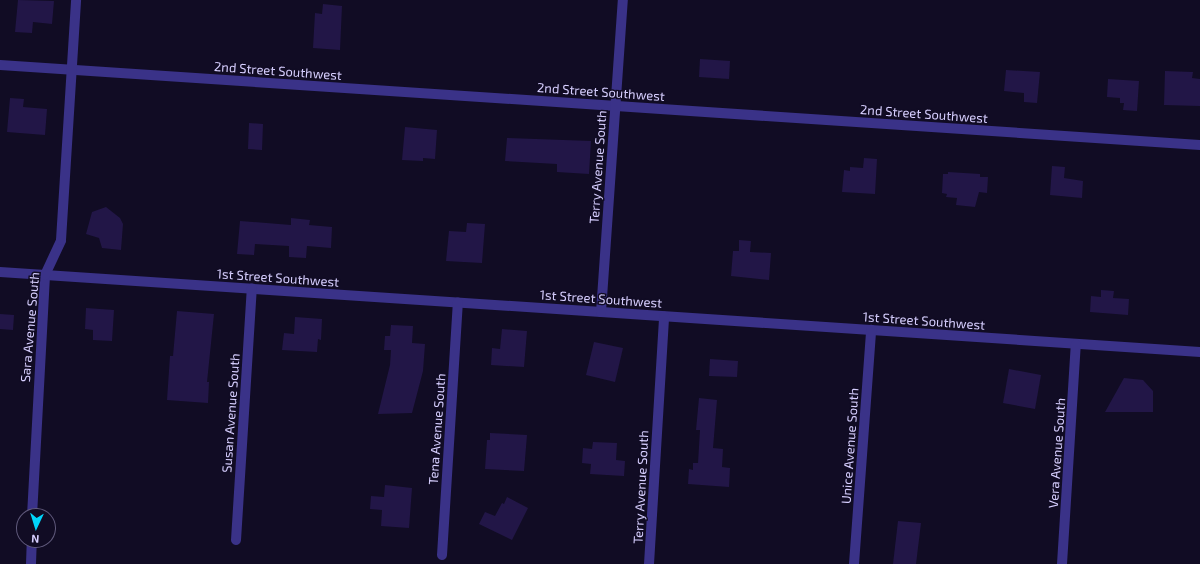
<!DOCTYPE html>
<style>
body{margin:0}
#map{position:relative;width:1200px;height:564px;overflow:hidden;background:#110c24;font-family:"Exo 2",sans-serif}
div>[style]{position:absolute}
.building>*{inset:0;background:#221647}
.minor>*{height:10px;margin:-5px;padding:0 5px;transform-origin:5px;border-radius:5px;background:#3a3288}
span{translate:-50% -50%;white-space:nowrap;text-align:center;line-height:1.15;-webkit-text-stroke:3px #110c24;paint-order:stroke}
.street-label{font-size:13px;color:#d7cfff}
.north{position:absolute;left:16px;top:508px;width:40px;height:40px;box-sizing:border-box;background:#110c24;border:1px solid #605a7c;border-radius:50%;rotate:184deg;font-size:11px;font-weight:700;line-height:16px;text-align:center;color:#d7cfff}
.north::after{content:'';display:block;margin:auto;width:14px;height:18px;background:#00d4fa;clip-path:polygon(50% 0,100% 100%,50% 72%,0 100%)}
</style>
<div id="map">
<div class="building">
<div style="clip-path:polygon(18px 0,54px 1px,52px 24px,33px 22px,32px 33px,15px 32px)"></div>
<div style="clip-path:polygon(323px 4px,342px 6px,340px 50px,313px 48px,315px 13px,322px 14px)"></div>
<div style="clip-path:polygon(700px 59px,730px 61px,729px 79px,699px 77px)"></div>
<div style="clip-path:polygon(1006px 70px,1040px 72px,1037px 103px,1024px 102px,1024px 93px,1004px 91px)"></div>
<div style="clip-path:polygon(1165px 71px,1193px 72px,1192px 78px,1200px 79px,1200px 106px,1164px 105px)"></div>
<div style="clip-path:polygon(1108px 79px,1139px 81px,1137px 111px,1123px 110px,1124px 103px,1120px 103px,1120px 98px,1107px 97px)"></div>
<div style="clip-path:polygon(10px 98px,24px 99px,23px 107px,47px 109px,45px 135px,7px 132px)"></div>
<div style="clip-path:polygon(249px 123px,263px 124px,262px 150px,248px 149px)"></div>
<div style="clip-path:polygon(405px 127px,437px 130px,435px 159px,423px 158px,423px 161px,402px 160px)"></div>
<div style="clip-path:polygon(507px 138px,591px 141px,589px 174px,557px 172px,557px 164px,505px 161px)"></div>
<div style="clip-path:polygon(864px 158px,877px 159px,875px 194px,842px 192px,844px 170px,850px 171px,850px 167px,863px 168px)"></div>
<div style="clip-path:polygon(1052px 166px,1065px 167px,1064px 178px,1083px 181px,1082px 198px,1050px 195px)"></div>
<div style="clip-path:polygon(948px 172px,980px 174px,980px 177px,988px 177px,987px 193px,979px 192px,975px 207px,956px 205px,957px 198px,946px 197px,947px 194px,942px 193px,943px 174px,948px 174px)"></div>
<div style="clip-path:polygon(106px 207px,120px 218px,123px 224px,121px 250px,102px 248px,99px 238px,86px 234px,92px 212px)"></div>
<div style="clip-path:polygon(291px 218px,310px 220px,309px 225px,332px 227px,331px 248px,307px 246px,306px 258px,289px 257px,289px 246px,255px 244px,254px 255px,237px 254px,240px 221px,291px 225px)"></div>
<div style="clip-path:polygon(467px 223px,485px 224px,482px 263px,446px 261px,449px 231px,466px 232px)"></div>
<div style="clip-path:polygon(739px 240px,751px 241px,750px 252px,771px 253px,769px 280px,731px 276px,733px 251px,739px 251px)"></div>
<div style="clip-path:polygon(1101px 290px,1114px 291px,1113px 298px,1129px 299px,1128px 315px,1090px 312px,1091px 296px,1101px 297px)"></div>
<div style="clip-path:polygon(86px 308px,114px 310px,112px 341px,93px 340px,93px 330px,85px 329px)"></div>
<div style="clip-path:polygon(177px 311px,214px 314px,207px 382px,209px 382px,208px 403px,167px 400px,170px 356px,173px 356px)"></div>
<div style="clip-path:polygon(0 314px,14px 315px,13px 330px,0 329px)"></div>
<div style="clip-path:polygon(295px 317px,322px 319px,321px 340px,318px 339px,317px 352px,282px 350px,284px 333px,294px 334px)"></div>
<div style="clip-path:polygon(391px 325px,413px 326px,412px 343px,425px 344px,423px 371px,412px 413px,378px 414px,390px 365px,391px 350px,384px 350px,385px 336px,390px 336px)"></div>
<div style="clip-path:polygon(502px 329px,527px 331px,524px 367px,491px 365px,492px 348px,500px 349px)"></div>
<div style="clip-path:polygon(594px 342px,623px 348px,615px 382px,586px 375px)"></div>
<div style="clip-path:polygon(710px 359px,738px 361px,737px 377px,709px 376px)"></div>
<div style="clip-path:polygon(1009px 369px,1041px 375px,1035px 409px,1003px 403px)"></div>
<div style="clip-path:polygon(1124px 378px,1143px 380px,1153px 391px,1153px 412px,1105px 412px)"></div>
<div style="clip-path:polygon(699px 398px,717px 400px,713px 448px,723px 449px,722px 467px,730px 468px,729px 487px,688px 484px,689px 469px,693px 470px,693px 463px,698px 463px,700px 430px,696px 430px)"></div>
<div style="clip-path:polygon(490px 433px,527px 435px,524px 471px,485px 469px,487px 440px,490px 440px)"></div>
<div style="clip-path:polygon(593px 442px,617px 443px,616px 460px,625px 461px,624px 476px,590px 474px,591px 464px,582px 463px,583px 448px,592px 449px)"></div>
<div style="clip-path:polygon(385px 485px,412px 488px,409px 528px,381px 526px,382px 510px,370px 509px,371px 496px,384px 497px)"></div>
<div style="clip-path:polygon(507px 497px,528px 508px,512px 540px,479px 524px,485px 512px,495px 516px,502px 503px,504px 504px)"></div>
<div style="clip-path:polygon(898px 521px,921px 523px,916px 564px,893px 564px)"></div>
</div>
<div class="minor">
<div style="left:0;top:65px;width:1203px;rotate:3.81deg"></div>
<div style="left:0;top:272px;width:1203px;rotate:3.81deg"></div>
<div style="left:601px;top:312px;width:313px;rotate:-86deg"></div>
<div style="left:32px;top:516px;width:241px;rotate:-86.9deg"></div>
<div style="left:45px;top:275px;width:38px;rotate:-65deg"></div>
<div style="left:61px;top:240px;width:240px;rotate:-86.4deg"></div>
<div style="left:236px;top:540px;width:252px;rotate:-86.4deg"></div>
<div style="left:442px;top:555px;width:253px;rotate:-86.4deg"></div>
<div style="left:31px;top:564px;width:24px;rotate:-88deg"></div>
<div style="left:649px;top:564px;width:248px;rotate:-86.5deg"></div>
<div style="left:854px;top:564px;width:235px;rotate:-85.8deg"></div>
<div style="left:1062px;top:564px;width:220px;rotate:-86.4deg"></div>
</div>
<div class="street-label">
<span style="left:278px;top:71px;rotate:4deg">2nd Street Southwest</span>
<span style="left:601px;top:92px;rotate:4deg">2nd Street Southwest</span>
<span style="left:924px;top:114px;rotate:4deg">2nd Street Southwest</span>
<span style="left:598px;top:167px;rotate:-86deg">Terry Avenue South</span>
<span style="left:278px;top:278px;rotate:4deg">1st Street Southwest</span>
<span style="left:601px;top:299px;rotate:4deg">1st Street Southwest</span>
<span style="left:924px;top:321px;rotate:4deg">1st Street Southwest</span>
<span style="left:30px;top:327px;rotate:-85deg">Sara Avenue South</span>
<span style="left:231px;top:413px;rotate:-86deg">Susan Avenue South</span>
<span style="left:437px;top:429px;rotate:-86deg">Tena Avenue South</span>
<span style="left:850px;top:446px;rotate:-86deg">Unice Avenue South</span>
<span style="left:1057px;top:453px;rotate:-86deg">Vera Avenue South</span>
<span style="left:641px;top:487px;rotate:-87deg">Terry Avenue South</span>
</div>
<div class="north">N</div>
</div>
